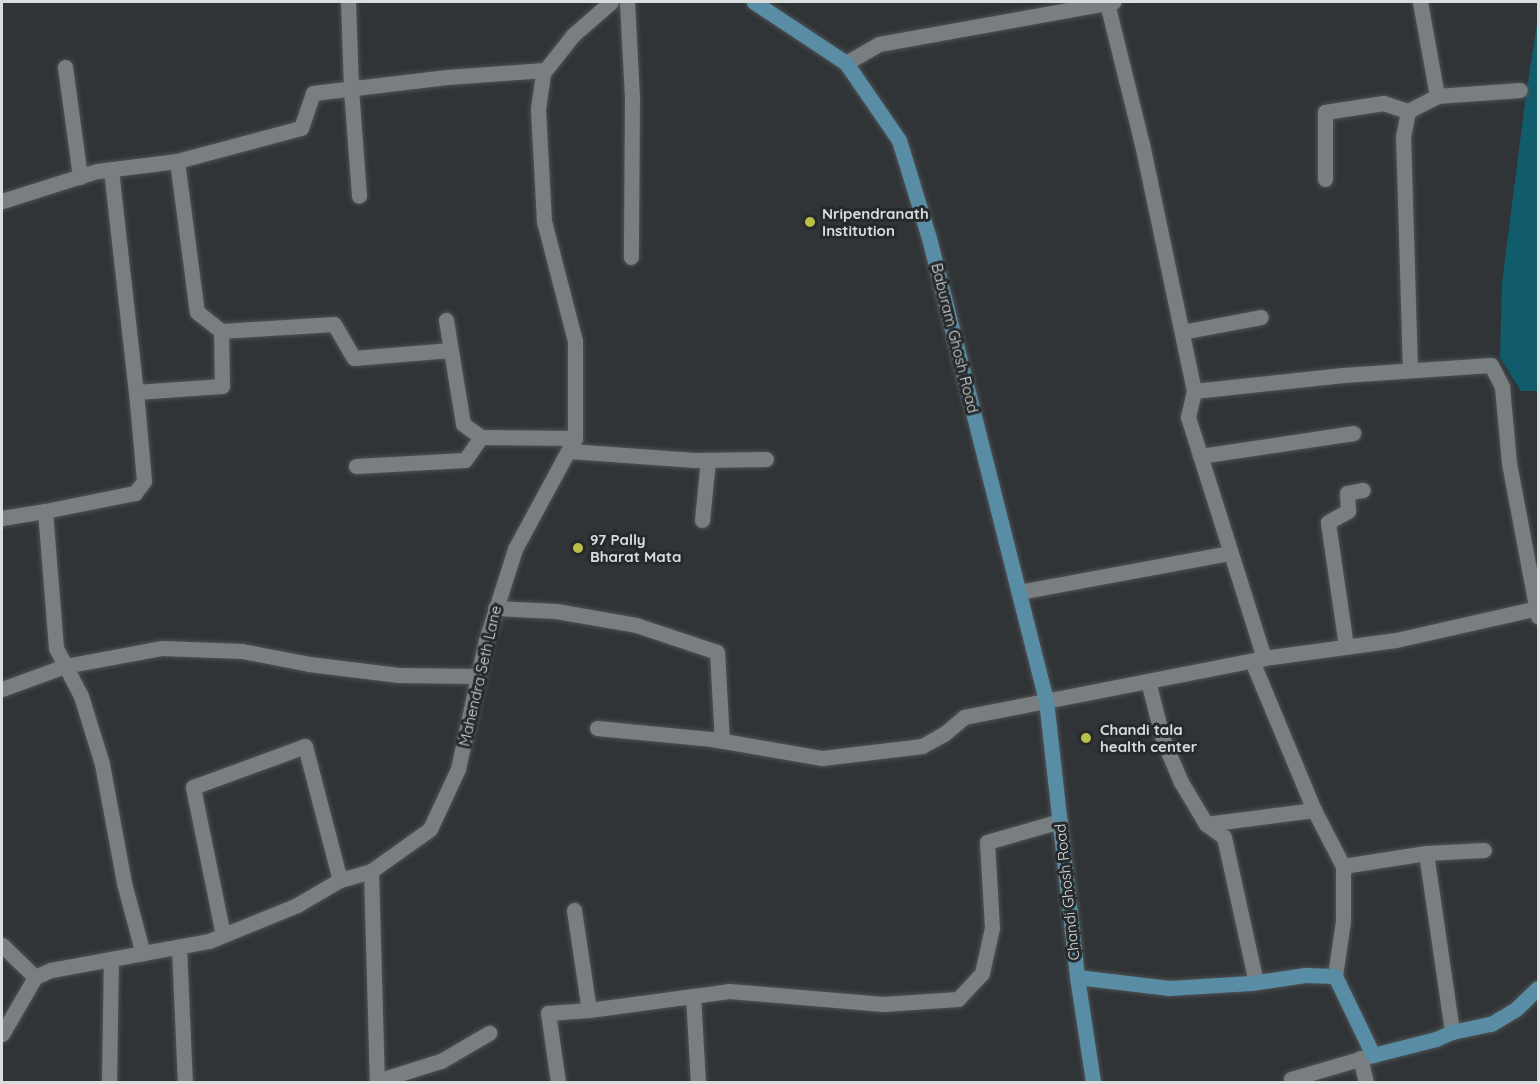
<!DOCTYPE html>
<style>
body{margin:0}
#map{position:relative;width:1540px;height:1084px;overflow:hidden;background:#303436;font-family:Quicksand,sans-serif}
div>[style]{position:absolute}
.green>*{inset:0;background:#105b6c}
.roads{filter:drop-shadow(0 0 2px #4e5253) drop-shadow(0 0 2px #4e5253)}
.lane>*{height:15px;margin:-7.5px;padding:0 7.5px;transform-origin:7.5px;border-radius:7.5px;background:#797e80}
.street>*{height:15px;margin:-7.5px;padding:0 7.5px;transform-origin:7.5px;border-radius:7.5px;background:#797e80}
.secondary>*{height:15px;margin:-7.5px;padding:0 7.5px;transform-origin:7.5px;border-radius:7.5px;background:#598da5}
.dots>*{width:16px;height:16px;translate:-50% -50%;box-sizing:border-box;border:3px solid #262a2c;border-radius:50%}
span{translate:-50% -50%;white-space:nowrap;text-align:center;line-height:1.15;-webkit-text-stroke:6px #262a2c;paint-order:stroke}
.poi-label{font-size:15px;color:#daddde;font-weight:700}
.left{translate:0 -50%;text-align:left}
.street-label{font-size:15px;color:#daddde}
.frame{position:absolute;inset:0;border:3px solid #daddde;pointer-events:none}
</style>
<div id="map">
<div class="green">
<div style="clip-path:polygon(1538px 17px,1538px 391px,1521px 391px,1500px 358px,1502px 283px,1526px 95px)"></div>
</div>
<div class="roads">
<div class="lane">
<div style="left:348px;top:2px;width:87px;rotate:88deg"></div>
<div style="left:627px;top:2px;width:97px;rotate:87deg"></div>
<div style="left:632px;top:99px;width:158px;rotate:90.4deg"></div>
<div style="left:177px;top:161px;width:152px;rotate:82.5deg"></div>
<div style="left:197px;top:312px;width:31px;rotate:38deg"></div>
<div style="left:111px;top:170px;width:223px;rotate:83.6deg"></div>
<div style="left:136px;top:392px;width:86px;rotate:-4deg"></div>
<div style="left:222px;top:386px;width:55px;rotate:-91deg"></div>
<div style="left:221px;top:331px;width:113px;rotate:-3.5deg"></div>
<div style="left:334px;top:324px;width:39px;rotate:60deg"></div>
<div style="left:354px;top:358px;width:97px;rotate:-4.7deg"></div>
<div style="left:1325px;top:179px;width:67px;rotate:-90deg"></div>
<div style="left:1325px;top:112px;width:59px;rotate:-8.8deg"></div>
<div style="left:1383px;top:103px;width:26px;rotate:18deg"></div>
<div style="left:1182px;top:332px;width:80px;rotate:-10.8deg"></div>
<div style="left:1194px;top:391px;width:27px;rotate:103deg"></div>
<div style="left:1188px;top:417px;width:253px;rotate:72.5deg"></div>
<div style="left:569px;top:451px;width:126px;rotate:4.1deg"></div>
<div style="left:695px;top:460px;width:71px;rotate:-0.8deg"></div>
<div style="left:1200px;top:456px;width:155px;rotate:-8.5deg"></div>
<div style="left:702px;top:520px;width:60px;rotate:-84.3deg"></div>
<div style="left:1019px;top:592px;width:214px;rotate:-10.5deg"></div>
<div style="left:1346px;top:646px;width:125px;rotate:-98.3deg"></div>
<div style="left:1328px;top:522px;width:23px;rotate:-29deg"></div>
<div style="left:1348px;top:511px;width:18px;rotate:-93deg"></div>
<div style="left:1347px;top:493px;width:16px;rotate:-11deg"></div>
<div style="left:2px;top:689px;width:67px;rotate:-20.1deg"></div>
<div style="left:65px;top:666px;width:99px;rotate:-10.5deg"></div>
<div style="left:162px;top:648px;width:80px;rotate:2.1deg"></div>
<div style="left:242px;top:651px;width:68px;rotate:11deg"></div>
<div style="left:309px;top:664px;width:90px;rotate:7deg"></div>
<div style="left:398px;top:675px;width:79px;rotate:0.7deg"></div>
<div style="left:1206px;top:824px;width:109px;rotate:-7.4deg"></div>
<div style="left:1426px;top:853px;width:181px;rotate:81.7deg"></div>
<div style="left:1343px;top:866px;width:84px;rotate:-8.9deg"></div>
<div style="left:1426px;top:853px;width:58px;rotate:-3deg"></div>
<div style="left:371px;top:871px;width:211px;rotate:88.4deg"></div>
<div style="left:574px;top:910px;width:101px;rotate:81.5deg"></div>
<div style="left:223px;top:935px;width:151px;rotate:-101.5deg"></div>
<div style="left:193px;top:787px;width:119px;rotate:-20.1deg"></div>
<div style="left:305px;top:746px;width:138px;rotate:75.4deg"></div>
<div style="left:179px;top:947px;width:135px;rotate:87.5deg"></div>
<div style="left:693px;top:996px;width:86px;rotate:86.7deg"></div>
<div style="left:377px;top:1081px;width:67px;rotate:-17.4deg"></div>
<div style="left:441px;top:1061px;width:56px;rotate:-30.3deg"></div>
<div style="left:109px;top:1082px;width:123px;rotate:-89.1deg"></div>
</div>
<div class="street">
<div style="left:1420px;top:2px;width:96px;rotate:79.7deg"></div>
<div style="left:1107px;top:3px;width:145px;rotate:76.1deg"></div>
<div style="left:1142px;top:144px;width:252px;rotate:78.1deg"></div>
<div style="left:1194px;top:391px;width:150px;rotate:-6.1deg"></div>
<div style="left:1343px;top:375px;width:148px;rotate:-3.9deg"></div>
<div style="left:1491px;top:365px;width:25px;rotate:63deg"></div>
<div style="left:1502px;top:387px;width:76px;rotate:84.7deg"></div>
<div style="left:1509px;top:463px;width:156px;rotate:79.3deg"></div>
<div style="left:846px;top:63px;width:38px;rotate:-30deg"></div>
<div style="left:879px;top:44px;width:238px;rotate:-10.2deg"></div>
<div style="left:65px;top:67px;width:111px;rotate:82.2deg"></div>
<div style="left:351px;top:89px;width:107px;rotate:85.7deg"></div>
<div style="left:2px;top:201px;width:100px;rotate:-17.5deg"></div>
<div style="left:97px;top:171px;width:81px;rotate:-7.1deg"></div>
<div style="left:177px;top:161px;width:128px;rotate:-14.9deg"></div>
<div style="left:301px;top:128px;width:37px;rotate:-71deg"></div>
<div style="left:313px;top:93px;width:135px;rotate:-6.8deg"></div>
<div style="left:447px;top:77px;width:98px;rotate:-4.1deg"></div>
<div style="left:446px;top:320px;width:105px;rotate:80.7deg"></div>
<div style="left:463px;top:424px;width:22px;rotate:36deg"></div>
<div style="left:1410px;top:370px;width:233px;rotate:-91.7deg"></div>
<div style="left:1403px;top:137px;width:26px;rotate:-79deg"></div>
<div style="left:1408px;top:111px;width:33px;rotate:-27deg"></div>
<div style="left:1437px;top:96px;width:83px;rotate:-4.1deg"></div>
<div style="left:356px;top:466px;width:109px;rotate:-3.2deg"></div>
<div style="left:465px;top:460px;width:28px;rotate:-55deg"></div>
<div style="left:481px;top:437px;width:94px;rotate:0.6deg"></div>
<div style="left:45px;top:511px;width:92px;rotate:-11.3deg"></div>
<div style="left:135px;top:493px;width:15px;rotate:-53deg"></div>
<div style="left:144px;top:481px;width:89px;rotate:-95.1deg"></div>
<div style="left:2px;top:518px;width:44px;rotate:-9.2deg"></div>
<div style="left:45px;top:511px;width:137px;rotate:85.4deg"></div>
<div style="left:56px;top:648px;width:54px;rotate:62.5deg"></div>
<div style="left:81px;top:696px;width:71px;rotate:72.8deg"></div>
<div style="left:102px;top:764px;width:121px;rotate:79.5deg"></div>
<div style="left:124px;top:883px;width:73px;rotate:75deg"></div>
<div style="left:495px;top:608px;width:61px;rotate:2.8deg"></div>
<div style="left:556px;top:611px;width:81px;rotate:9.9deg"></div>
<div style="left:636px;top:625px;width:85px;rotate:18.4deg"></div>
<div style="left:717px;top:652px;width:89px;rotate:86.8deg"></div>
<div style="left:1252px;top:661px;width:161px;rotate:67.4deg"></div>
<div style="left:1314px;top:810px;width:63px;rotate:62.6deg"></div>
<div style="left:1343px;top:866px;width:55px;rotate:90deg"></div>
<div style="left:1343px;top:921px;width:56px;rotate:98.3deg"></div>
<div style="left:1148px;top:681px;width:61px;rotate:75.7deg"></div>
<div style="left:1163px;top:740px;width:46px;rotate:66.8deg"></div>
<div style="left:1181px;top:782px;width:49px;rotate:59.2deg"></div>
<div style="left:1206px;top:824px;width:22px;rotate:36deg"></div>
<div style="left:1224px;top:837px;width:148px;rotate:77.6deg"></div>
<div style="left:597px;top:728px;width:116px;rotate:5.5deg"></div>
<div style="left:712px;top:739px;width:112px;rotate:9.8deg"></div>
<div style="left:822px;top:758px;width:101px;rotate:-6.8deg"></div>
<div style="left:922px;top:746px;width:25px;rotate:-29deg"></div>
<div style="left:944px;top:734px;width:26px;rotate:-40deg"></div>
<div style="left:964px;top:717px;width:306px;rotate:-11.1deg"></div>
<div style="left:1264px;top:658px;width:133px;rotate:-7.8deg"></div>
<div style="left:1396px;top:640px;width:146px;rotate:-12.7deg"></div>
<div style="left:2px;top:945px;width:46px;rotate:44.1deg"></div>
<div style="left:2px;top:1034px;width:66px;rotate:-59.9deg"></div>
<div style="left:35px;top:977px;width:17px;rotate:-24deg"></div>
<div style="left:51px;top:970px;width:161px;rotate:-10.4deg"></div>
<div style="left:209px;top:941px;width:95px;rotate:-22.2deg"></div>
<div style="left:297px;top:905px;width:50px;rotate:-30.2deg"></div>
<div style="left:340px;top:880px;width:32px;rotate:-16deg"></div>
<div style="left:371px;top:871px;width:72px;rotate:-35.4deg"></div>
<div style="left:430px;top:829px;width:66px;rotate:-65deg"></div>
<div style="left:458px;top:769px;width:132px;rotate:-77.8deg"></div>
<div style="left:486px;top:640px;width:96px;rotate:-72.3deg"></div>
<div style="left:515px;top:549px;width:126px;rotate:-61.6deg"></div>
<div style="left:575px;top:438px;width:97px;rotate:-90deg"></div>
<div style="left:575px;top:341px;width:124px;rotate:-104.5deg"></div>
<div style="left:544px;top:221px;width:112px;rotate:-93.1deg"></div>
<div style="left:538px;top:109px;width:36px;rotate:-82deg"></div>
<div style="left:543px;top:73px;width:48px;rotate:-51.7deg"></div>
<div style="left:573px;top:35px;width:50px;rotate:-41deg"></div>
<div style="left:1360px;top:1058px;width:25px;rotate:76deg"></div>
<div style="left:558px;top:1082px;width:70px;rotate:-98.2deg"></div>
<div style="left:548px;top:1013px;width:41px;rotate:-4.2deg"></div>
<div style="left:589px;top:1010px;width:141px;rotate:-7.7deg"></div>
<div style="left:729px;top:991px;width:155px;rotate:4.8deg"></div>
<div style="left:883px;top:1004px;width:75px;rotate:-3.8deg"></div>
<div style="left:958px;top:999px;width:35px;rotate:-47deg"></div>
<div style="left:982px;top:973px;width:46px;rotate:-77.5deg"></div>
<div style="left:992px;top:928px;width:86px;rotate:-93.3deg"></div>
<div style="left:987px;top:842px;width:76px;rotate:-16deg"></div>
<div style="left:1292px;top:1082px;width:3px;rotate:-108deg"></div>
<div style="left:1291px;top:1079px;width:85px;rotate:-16.3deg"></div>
</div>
<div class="secondary">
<div style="left:754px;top:2px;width:110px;rotate:33.5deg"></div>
<div style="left:846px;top:63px;width:93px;rotate:55.5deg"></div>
<div style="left:899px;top:140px;width:102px;rotate:73deg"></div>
<div style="left:929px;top:238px;width:477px;rotate:75.8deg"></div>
<div style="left:1046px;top:700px;width:279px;rotate:83.6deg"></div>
<div style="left:1077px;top:977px;width:106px;rotate:81.3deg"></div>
<div style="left:1077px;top:977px;width:93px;rotate:6.8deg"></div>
<div style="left:1169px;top:988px;width:82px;rotate:-3.5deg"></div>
<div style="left:1251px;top:983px;width:55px;rotate:-8.4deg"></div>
<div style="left:1305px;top:975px;width:30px;rotate:2deg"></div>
<div style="left:1335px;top:976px;width:88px;rotate:64.3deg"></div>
<div style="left:1373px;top:1055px;width:65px;rotate:-14.3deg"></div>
<div style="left:1436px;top:1039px;width:17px;rotate:-24deg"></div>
<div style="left:1452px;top:1032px;width:40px;rotate:-12deg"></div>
<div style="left:1491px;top:1024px;width:29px;rotate:-31deg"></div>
<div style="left:1516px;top:1009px;width:30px;rotate:-44deg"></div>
</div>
</div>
<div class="dots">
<div style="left:810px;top:222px;background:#bac045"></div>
<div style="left:578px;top:548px;background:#bac045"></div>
<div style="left:1086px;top:738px;background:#bac045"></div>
</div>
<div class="poi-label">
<span class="left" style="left:822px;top:222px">Nripendranath<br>Institution</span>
<span class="left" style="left:590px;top:548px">97 Pally<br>Bharat Mata</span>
<span class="left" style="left:1100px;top:738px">Chandi tala<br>health center</span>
</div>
<div class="street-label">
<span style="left:955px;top:338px;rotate:76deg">Baburam Ghosh Road</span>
<span style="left:480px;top:676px;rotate:-77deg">Mahendra Seth Lane</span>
<span style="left:1067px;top:892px;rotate:-96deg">Chandi Ghosh Road</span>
</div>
<div class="frame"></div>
</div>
